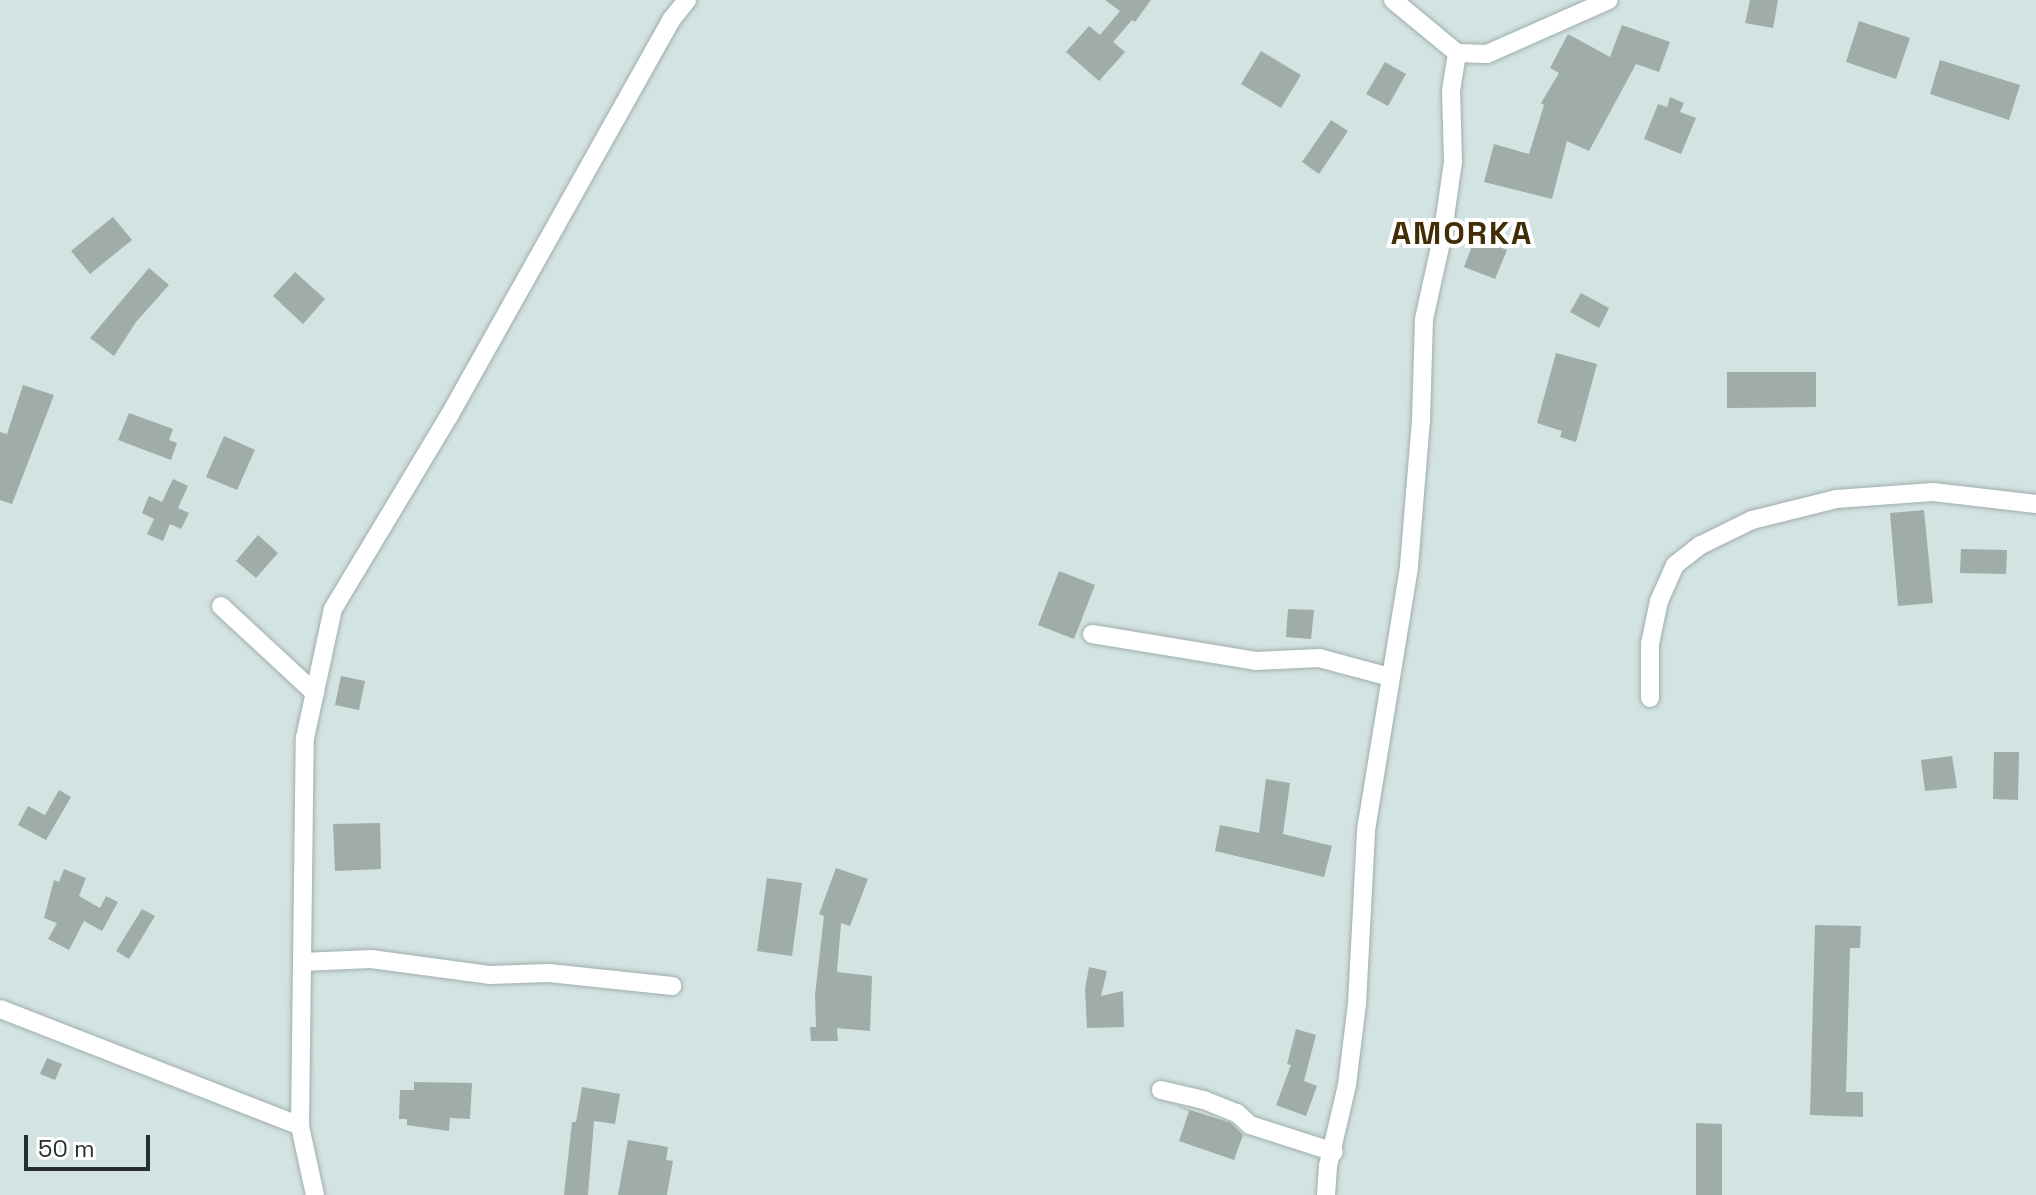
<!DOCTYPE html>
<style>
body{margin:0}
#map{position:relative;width:2036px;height:1195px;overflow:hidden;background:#d3e3e2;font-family:"Space Grotesk",sans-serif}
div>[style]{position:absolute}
.building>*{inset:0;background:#9faca7}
.roads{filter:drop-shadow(0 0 2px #9faead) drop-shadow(0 0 2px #9faead)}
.street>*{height:18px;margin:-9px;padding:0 9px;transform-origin:9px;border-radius:9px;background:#fff}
span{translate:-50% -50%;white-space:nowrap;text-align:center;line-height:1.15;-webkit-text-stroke:8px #fff;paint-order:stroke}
.district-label{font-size:32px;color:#422d07;font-weight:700;letter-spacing:2px}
.scale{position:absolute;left:24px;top:1135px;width:126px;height:36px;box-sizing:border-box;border:4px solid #282e2e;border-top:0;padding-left:10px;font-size:24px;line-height:28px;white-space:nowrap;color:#282e2e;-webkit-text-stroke:6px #fff;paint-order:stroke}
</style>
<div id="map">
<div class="building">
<div style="clip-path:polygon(1105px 0,1151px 0,1135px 22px,1132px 20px,1113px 42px,1125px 52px,1099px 81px,1066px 52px,1089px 26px,1100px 35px,1120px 11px)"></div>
<div style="clip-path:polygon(1750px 0,1778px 0,1773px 28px,1745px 23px)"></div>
<div style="clip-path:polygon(1859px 21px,1910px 38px,1896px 79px,1846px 62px)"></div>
<div style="clip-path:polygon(1622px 25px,1670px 42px,1659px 72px,1636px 64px,1589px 151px,1567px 141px,1552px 199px,1484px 182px,1494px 144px,1529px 154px,1544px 105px,1541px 103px,1559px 73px,1550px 68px,1568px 34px,1610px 57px)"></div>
<div style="clip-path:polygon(1261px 51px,1301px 75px,1281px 108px,1241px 84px)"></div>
<div style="clip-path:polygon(1940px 60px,2020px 85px,2009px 120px,1930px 94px)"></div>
<div style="clip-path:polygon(1385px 62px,1406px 74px,1388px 106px,1366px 94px)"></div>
<div style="clip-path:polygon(1670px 97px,1684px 103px,1680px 112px,1696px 118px,1681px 154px,1644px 139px,1658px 104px,1667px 107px)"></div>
<div style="clip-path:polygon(1331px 120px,1348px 131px,1319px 174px,1302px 162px)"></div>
<div style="clip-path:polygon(113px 217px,132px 240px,90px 274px,71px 251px)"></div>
<div style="clip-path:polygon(1475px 238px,1507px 250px,1495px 279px,1464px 267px)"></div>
<div style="clip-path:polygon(149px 268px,169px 285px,136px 322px,114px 356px,90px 338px)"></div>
<div style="clip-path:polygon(295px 272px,325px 299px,303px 324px,273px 296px)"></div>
<div style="clip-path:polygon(1581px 293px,1609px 308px,1599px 328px,1570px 312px)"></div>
<div style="clip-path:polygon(1556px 353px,1597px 364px,1576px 442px,1560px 437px,1562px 431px,1537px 423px)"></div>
<div style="clip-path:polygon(1727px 372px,1816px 372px,1816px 407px,1727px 408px)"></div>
<div style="clip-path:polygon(23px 385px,54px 395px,12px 504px,0 500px,0 432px,7px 434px)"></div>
<div style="clip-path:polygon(129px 413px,173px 429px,169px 440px,177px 443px,171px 460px,118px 440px)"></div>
<div style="clip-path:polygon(224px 436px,255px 450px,237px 490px,206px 477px)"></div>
<div style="clip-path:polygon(173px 479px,188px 486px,178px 508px,189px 513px,181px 529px,170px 524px,163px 541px,147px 534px,154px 519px,142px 513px,149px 496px,162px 502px)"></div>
<div style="clip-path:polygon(1924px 510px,1933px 603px,1898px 606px,1890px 513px)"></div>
<div style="clip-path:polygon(258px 535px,278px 553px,256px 578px,236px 561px)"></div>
<div style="clip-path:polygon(1961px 549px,2007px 550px,2006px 574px,1960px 573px)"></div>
<div style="clip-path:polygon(1059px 571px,1095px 585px,1074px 639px,1038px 625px)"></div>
<div style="clip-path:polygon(1288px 609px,1314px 610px,1311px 639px,1286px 637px)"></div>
<div style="clip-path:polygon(341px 676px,365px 681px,359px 710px,335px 705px)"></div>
<div style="clip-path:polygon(1994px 752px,2019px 752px,2018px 800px,1993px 799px)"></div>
<div style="clip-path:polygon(1952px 756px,1957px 788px,1925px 791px,1921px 760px)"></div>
<div style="clip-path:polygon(1266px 779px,1290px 783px,1283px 834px,1332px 846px,1324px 877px,1215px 851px,1220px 825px,1259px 833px)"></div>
<div style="clip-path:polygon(59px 790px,71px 797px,46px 840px,18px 825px,28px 806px,45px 815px)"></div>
<div style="clip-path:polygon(380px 823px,381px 869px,335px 871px,333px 824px)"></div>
<div style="clip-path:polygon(836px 868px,868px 879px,850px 926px,841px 923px,837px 972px,872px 976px,870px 1031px,837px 1028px,838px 1041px,811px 1041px,810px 1027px,816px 1027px,815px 995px,824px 916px,819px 914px)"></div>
<div style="clip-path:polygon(64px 869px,86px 878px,79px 896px,100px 908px,106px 896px,118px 902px,102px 931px,84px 921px,69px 950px,48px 939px,57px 923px,44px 918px,54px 880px,59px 882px)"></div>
<div style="clip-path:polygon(767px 878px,802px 883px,792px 956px,757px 951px)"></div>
<div style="clip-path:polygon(142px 909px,155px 916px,129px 959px,116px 951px)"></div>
<div style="clip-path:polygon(1815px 925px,1861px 926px,1860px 948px,1850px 948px,1846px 1092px,1863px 1092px,1863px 1117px,1810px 1115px)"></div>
<div style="clip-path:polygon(1089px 967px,1107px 971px,1101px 996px,1123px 991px,1124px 1027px,1087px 1028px,1085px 989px)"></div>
<div style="clip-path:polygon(1296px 1029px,1316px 1035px,1304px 1081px,1317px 1086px,1306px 1116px,1276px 1105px,1291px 1065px,1287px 1064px)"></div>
<div style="clip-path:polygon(47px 1058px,62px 1064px,55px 1080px,40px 1074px)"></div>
<div style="clip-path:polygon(414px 1082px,472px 1083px,470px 1119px,450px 1118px,449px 1131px,407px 1125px,407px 1119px,399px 1119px,400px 1090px,414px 1090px)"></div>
<div style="clip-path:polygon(582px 1087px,620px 1094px,615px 1124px,594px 1121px,588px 1195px,564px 1195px,572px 1122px,576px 1122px)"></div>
<div style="clip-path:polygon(1174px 1105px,1231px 1123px,1243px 1135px,1234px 1160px,1179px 1141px,1189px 1111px)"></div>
<div style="clip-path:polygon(1696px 1123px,1722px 1124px,1722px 1195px,1696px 1195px)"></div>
<div style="clip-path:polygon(628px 1140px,668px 1147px,666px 1160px,673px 1161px,667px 1195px,618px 1195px)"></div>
</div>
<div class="roads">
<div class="street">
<div style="left:1393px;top:0;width:83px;rotate:39.6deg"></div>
<div style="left:1457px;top:53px;width:30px;rotate:2deg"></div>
<div style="left:1487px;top:54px;width:133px;rotate:-23.9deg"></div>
<div style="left:221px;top:606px;width:128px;rotate:42.8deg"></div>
<div style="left:1092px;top:634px;width:166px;rotate:9.3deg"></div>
<div style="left:1256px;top:661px;width:63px;rotate:-2.7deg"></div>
<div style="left:1319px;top:658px;width:73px;rotate:15deg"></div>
<div style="left:1650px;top:698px;width:54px;rotate:-90deg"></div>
<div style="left:1650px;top:644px;width:44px;rotate:-78.2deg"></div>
<div style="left:1659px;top:601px;width:39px;rotate:-66deg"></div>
<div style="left:1675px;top:565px;width:33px;rotate:-38deg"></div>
<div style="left:1701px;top:545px;width:57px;rotate:-26.1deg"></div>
<div style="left:1752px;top:520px;width:87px;rotate:-14deg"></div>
<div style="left:1836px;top:499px;width:97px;rotate:-4.1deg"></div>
<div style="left:1933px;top:492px;width:104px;rotate:6.6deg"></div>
<div style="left:302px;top:962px;width:69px;rotate:-2.5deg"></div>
<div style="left:371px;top:959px;width:119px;rotate:7.7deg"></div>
<div style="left:489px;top:975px;width:60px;rotate:-1.9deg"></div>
<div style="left:549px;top:973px;width:124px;rotate:6deg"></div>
<div style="left:0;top:1009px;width:322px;rotate:21.3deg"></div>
<div style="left:1161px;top:1090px;width:44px;rotate:13.1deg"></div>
<div style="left:1204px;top:1100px;width:35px;rotate:22deg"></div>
<div style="left:1237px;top:1113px;width:18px;rotate:43deg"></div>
<div style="left:1250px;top:1125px;width:88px;rotate:17.8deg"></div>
<div style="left:315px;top:1195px;width:71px;rotate:-102.3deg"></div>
<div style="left:300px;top:1126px;width:388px;rotate:-89.3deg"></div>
<div style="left:305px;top:738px;width:132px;rotate:-77.8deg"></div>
<div style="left:333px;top:609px;width:225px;rotate:-59deg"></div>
<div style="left:449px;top:416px;width:454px;rotate:-60.7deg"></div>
<div style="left:671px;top:20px;width:26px;rotate:-51deg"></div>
<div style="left:1326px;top:1195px;width:29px;rotate:-86deg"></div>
<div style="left:1328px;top:1166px;width:83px;rotate:-76.8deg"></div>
<div style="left:1347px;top:1085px;width:82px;rotate:-83deg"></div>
<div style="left:1357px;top:1004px;width:174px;rotate:-87deg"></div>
<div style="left:1366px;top:830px;width:267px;rotate:-80.7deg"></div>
<div style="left:1409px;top:566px;width:146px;rotate:-85.3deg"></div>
<div style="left:1421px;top:420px;width:101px;rotate:-88.3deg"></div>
<div style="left:1424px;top:319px;width:83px;rotate:-77.5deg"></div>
<div style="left:1442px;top:238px;width:77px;rotate:-81.8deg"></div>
<div style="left:1453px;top:162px;width:71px;rotate:-91.6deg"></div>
<div style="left:1451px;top:91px;width:38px;rotate:-81deg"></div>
</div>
</div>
<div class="district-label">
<span style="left:1462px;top:233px">AMORKA</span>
</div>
<div class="scale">50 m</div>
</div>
